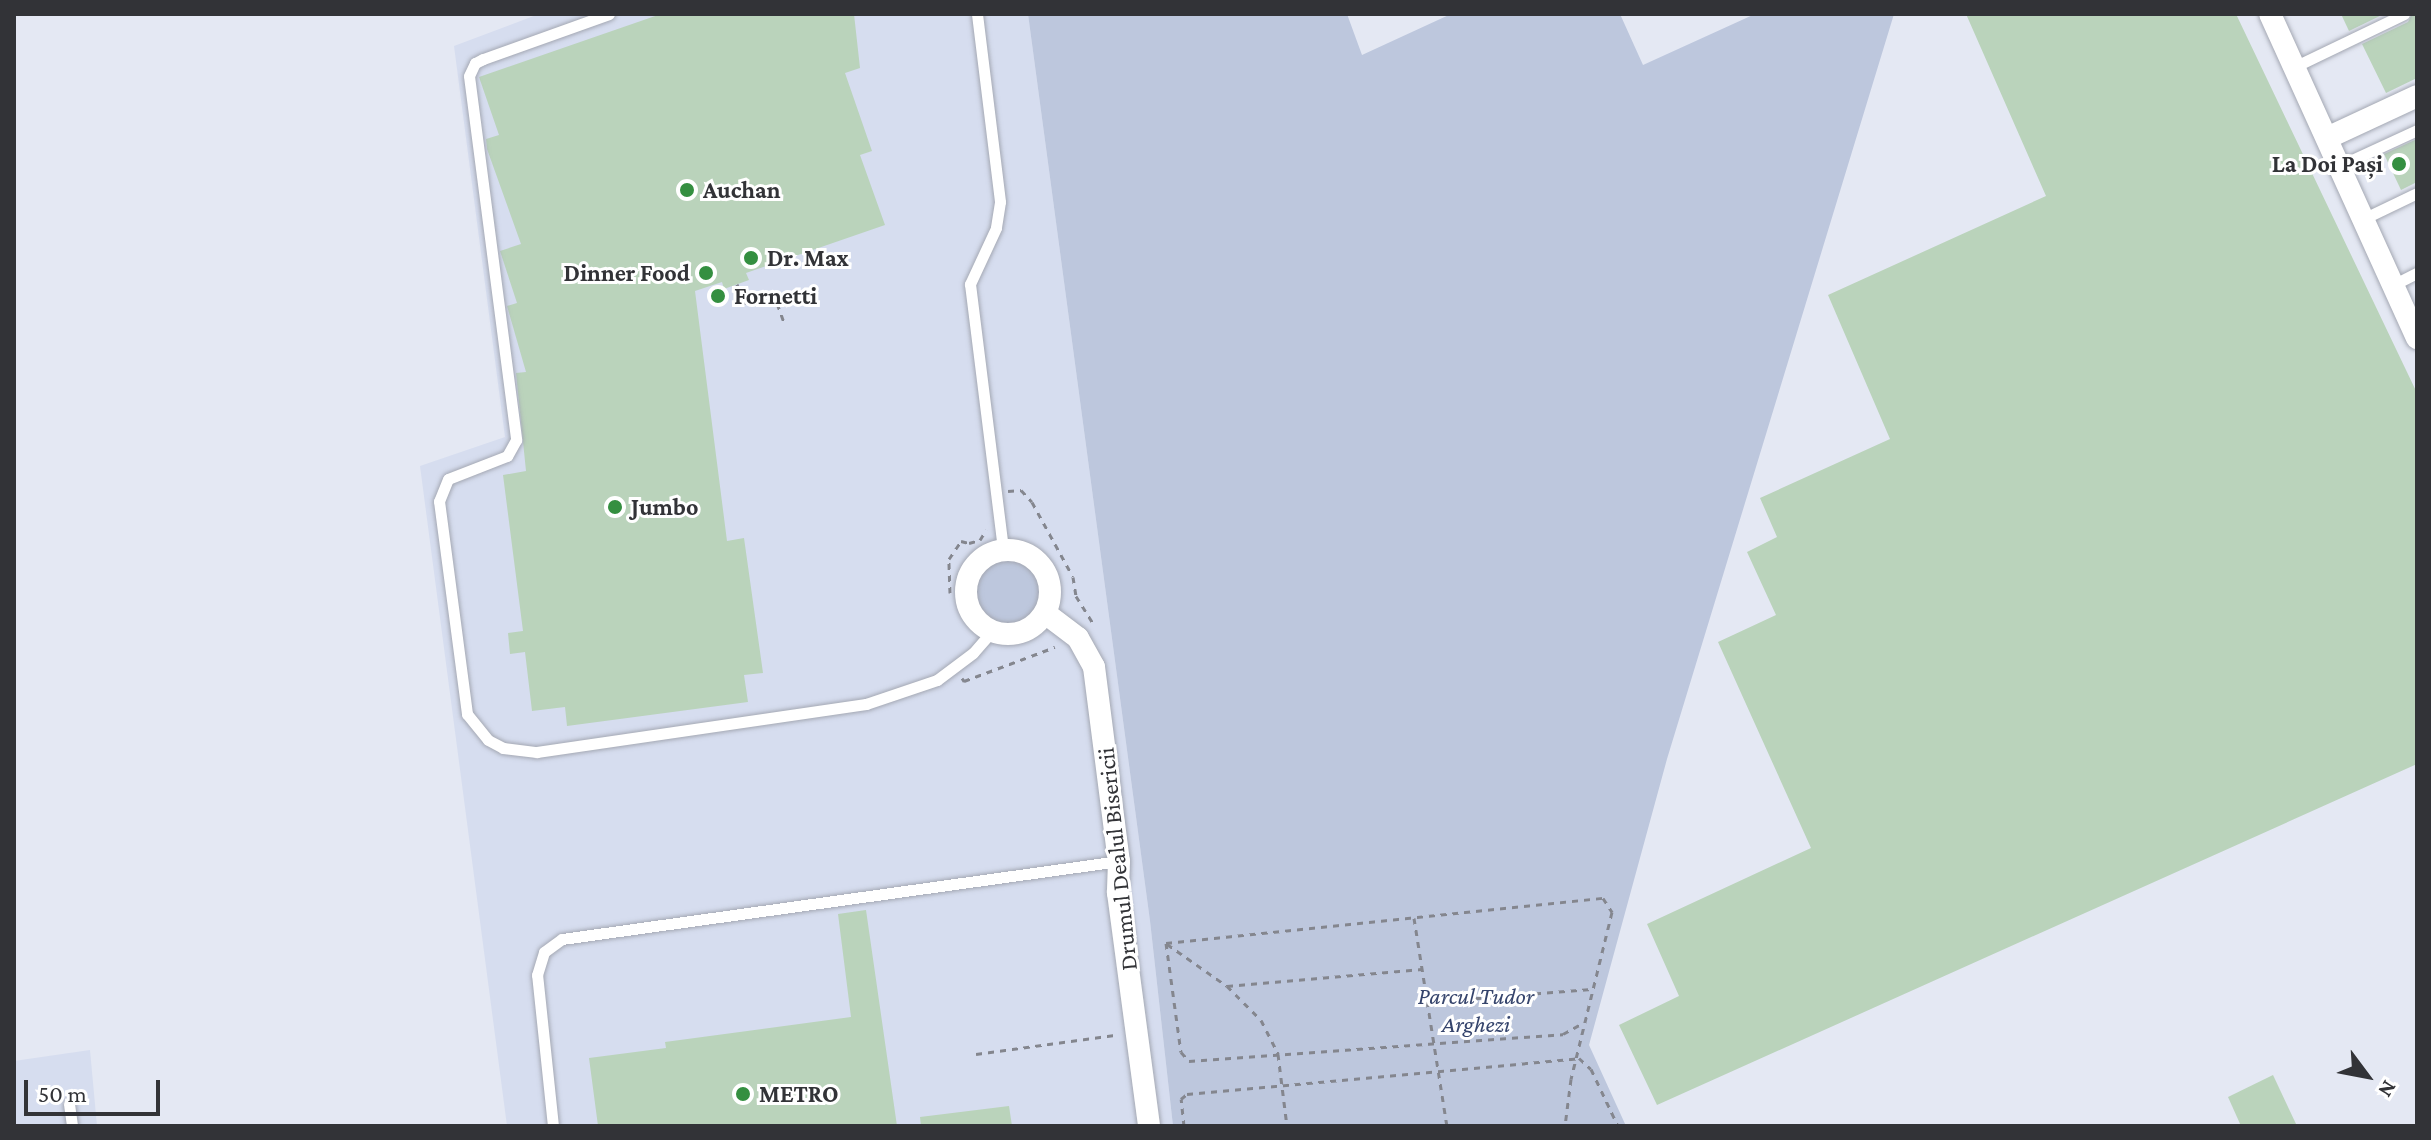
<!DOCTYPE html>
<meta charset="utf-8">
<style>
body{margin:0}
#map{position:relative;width:2431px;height:1140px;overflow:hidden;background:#e4e8f3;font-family:"Crimson Pro",serif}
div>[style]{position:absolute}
.built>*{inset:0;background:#d6ddef}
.green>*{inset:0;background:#bdc7dd}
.round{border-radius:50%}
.building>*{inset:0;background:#bad3bb}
.path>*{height:3px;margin-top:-1.5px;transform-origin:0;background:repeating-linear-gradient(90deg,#84868e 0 6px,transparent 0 12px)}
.roads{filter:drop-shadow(0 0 2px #a4a8b3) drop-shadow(0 0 2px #a4a8b3)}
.service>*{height:11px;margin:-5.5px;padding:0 5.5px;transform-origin:5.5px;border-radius:5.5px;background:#fff}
.minor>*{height:22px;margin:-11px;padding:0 11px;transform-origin:11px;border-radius:11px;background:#fff}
.minor>.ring{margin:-11px;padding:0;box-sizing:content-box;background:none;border:22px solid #fff;border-radius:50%}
.dots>*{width:22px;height:22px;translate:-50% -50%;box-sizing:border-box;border:4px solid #fff;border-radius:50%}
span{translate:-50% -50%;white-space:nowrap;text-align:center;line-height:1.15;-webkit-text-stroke:6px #fff;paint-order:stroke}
.poi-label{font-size:24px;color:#323337;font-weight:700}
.right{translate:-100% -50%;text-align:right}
.left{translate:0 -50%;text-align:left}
.street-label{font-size:24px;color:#323337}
.park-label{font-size:24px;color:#35446c;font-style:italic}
.frame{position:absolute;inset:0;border:16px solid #323337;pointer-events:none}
.north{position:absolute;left:2327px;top:1036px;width:80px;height:80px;-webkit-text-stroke:6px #fff;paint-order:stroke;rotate:122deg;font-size:22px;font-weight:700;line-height:32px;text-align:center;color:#323337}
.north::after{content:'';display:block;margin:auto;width:28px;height:36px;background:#323337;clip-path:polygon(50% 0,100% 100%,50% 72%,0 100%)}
.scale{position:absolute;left:24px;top:1080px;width:136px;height:36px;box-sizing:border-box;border:4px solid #323337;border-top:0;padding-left:10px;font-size:24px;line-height:28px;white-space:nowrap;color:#323337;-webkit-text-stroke:6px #fff;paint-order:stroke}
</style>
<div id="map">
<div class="built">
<div style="clip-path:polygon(539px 14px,1028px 14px,1150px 921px,1173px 1126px,507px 1126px,420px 466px,505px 437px,454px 46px)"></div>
<div style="clip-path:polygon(90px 1050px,97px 1126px,14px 1126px,14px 1061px)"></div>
</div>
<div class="green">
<div style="clip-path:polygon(1028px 14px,1347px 14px,1362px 55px,1451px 14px,1620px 14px,1643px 65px,1755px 14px,1894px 14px,1667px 759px,1589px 1045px,1626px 1126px,1173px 1126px,1150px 921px)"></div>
<div class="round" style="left:973px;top:556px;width:72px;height:72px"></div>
</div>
<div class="building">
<div style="clip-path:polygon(661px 14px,854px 14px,860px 68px,845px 73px,872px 151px,860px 155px,885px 225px,746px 273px,749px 280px,724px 289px,722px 282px,695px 291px,727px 541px,744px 538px,763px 673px,744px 675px,748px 702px,567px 726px,565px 707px,532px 711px,525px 652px,510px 654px,508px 633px,523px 631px,503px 475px,526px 471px,516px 373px,526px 372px,507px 306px,517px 303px,500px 251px,521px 244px,487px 149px,486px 139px,499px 135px,479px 77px)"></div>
<div style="clip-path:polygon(1966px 14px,2236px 14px,2417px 393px,2417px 764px,1657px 1105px,1619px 1025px,1679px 996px,1647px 924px,1811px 848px,1718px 642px,1776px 615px,1747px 552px,1777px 537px,1760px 498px,1890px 439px,1828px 295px,2046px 196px)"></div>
<div style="clip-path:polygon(2341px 14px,2384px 14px,2349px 31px)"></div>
<div style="clip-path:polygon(2412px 14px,2417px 14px,2417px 78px,2386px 93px,2362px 44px,2408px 22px)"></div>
<div style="clip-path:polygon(2417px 139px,2417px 182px,2401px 190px,2384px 154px)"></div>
<div style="clip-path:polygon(866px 910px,897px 1126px,598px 1126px,589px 1058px,666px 1048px,665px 1042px,851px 1017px,838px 914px)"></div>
<div style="clip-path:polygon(2273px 1075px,2297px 1126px,2241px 1126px,2228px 1097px)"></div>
<div style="clip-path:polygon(1009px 1106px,1012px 1126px,921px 1126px,920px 1117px)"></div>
</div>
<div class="path">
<div style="left:737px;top:284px;width:20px;rotate:70deg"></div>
<div style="left:744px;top:303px;width:31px;rotate:-21deg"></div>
<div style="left:773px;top:292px;width:35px;rotate:70deg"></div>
<div style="left:1008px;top:491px;width:13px;rotate:-4deg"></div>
<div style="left:1021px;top:490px;width:16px;rotate:47deg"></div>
<div style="left:1032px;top:502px;width:85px;rotate:61.3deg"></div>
<div style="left:1073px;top:577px;width:19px;rotate:81deg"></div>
<div style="left:1076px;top:596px;width:31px;rotate:58deg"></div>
<div style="left:950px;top:593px;width:34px;rotate:-92deg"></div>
<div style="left:949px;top:559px;width:22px;rotate:-56deg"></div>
<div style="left:961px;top:541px;width:8px;rotate:14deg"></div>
<div style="left:969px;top:543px;width:11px;rotate:-15deg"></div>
<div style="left:980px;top:540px;width:12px;rotate:-59deg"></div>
<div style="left:962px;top:678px;width:4px;rotate:56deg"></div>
<div style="left:964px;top:681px;width:97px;rotate:-20.5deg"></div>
<div style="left:1414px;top:918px;width:211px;rotate:81deg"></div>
<div style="left:1166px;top:943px;width:439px;rotate:-5.9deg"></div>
<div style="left:1603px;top:898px;width:17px;rotate:57deg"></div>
<div style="left:1612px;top:912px;width:172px;rotate:103.8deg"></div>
<div style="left:1571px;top:1079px;width:47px;rotate:97.3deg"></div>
<div style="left:1166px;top:943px;width:110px;rotate:82.2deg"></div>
<div style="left:1181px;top:1052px;width:12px;rotate:48deg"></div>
<div style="left:1189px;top:1061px;width:375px;rotate:-4.1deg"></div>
<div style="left:1563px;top:1034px;width:23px;rotate:-29deg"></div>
<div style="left:1167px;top:944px;width:73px;rotate:35deg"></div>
<div style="left:1227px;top:986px;width:48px;rotate:45deg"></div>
<div style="left:1261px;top:1020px;width:38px;rotate:63deg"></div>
<div style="left:1278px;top:1054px;width:73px;rotate:82.9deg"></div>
<div style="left:1227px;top:986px;width:196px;rotate:-5deg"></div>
<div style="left:1427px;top:1002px;width:165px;rotate:-4.5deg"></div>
<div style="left:976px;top:1054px;width:140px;rotate:-7.8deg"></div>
<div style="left:1184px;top:1126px;width:27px;rotate:-96deg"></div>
<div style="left:1181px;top:1099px;width:8px;rotate:-40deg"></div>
<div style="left:1187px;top:1094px;width:394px;rotate:-5.2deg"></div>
<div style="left:1579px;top:1058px;width:16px;rotate:43deg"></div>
<div style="left:1591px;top:1069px;width:63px;rotate:64.7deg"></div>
</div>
<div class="roads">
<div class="service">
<div style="left:609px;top:14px;width:134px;rotate:160.3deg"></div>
<div style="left:483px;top:59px;width:9px;rotate:153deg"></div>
<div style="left:475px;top:63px;width:14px;rotate:115deg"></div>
<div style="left:469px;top:76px;width:367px;rotate:82.6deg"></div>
<div style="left:516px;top:440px;width:18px;rotate:119deg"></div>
<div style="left:507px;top:456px;width:63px;rotate:158.7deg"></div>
<div style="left:448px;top:479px;width:24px;rotate:112deg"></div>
<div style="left:439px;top:501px;width:215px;rotate:82.5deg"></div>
<div style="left:467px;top:714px;width:33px;rotate:51deg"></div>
<div style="left:488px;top:740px;width:17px;rotate:28deg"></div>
<div style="left:503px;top:748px;width:34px;rotate:7deg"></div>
<div style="left:537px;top:752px;width:332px;rotate:-8.3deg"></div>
<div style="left:866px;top:704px;width:75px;rotate:-18.7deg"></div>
<div style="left:937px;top:680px;width:45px;rotate:-36.9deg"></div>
<div style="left:973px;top:653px;width:29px;rotate:-49deg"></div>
<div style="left:977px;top:14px;width:189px;rotate:83deg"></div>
<div style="left:1000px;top:202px;width:26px;rotate:99deg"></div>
<div style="left:996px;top:228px;width:62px;rotate:114.9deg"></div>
<div style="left:970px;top:284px;width:267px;rotate:82.9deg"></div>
<div style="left:2294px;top:67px;width:122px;rotate:-25.7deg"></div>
<div style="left:2339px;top:166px;width:86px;rotate:-24.8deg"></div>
<div style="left:2363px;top:219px;width:60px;rotate:-25.7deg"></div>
<div style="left:2393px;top:285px;width:27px;rotate:-27deg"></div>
<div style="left:69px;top:1104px;width:22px;rotate:82deg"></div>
<div style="left:553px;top:1126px;width:152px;rotate:-96deg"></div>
<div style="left:537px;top:975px;width:24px;rotate:-73deg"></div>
<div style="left:544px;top:952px;width:22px;rotate:-36deg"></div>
<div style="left:562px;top:939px;width:562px;rotate:-7.97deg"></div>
</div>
<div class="minor">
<div style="left:2270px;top:14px;width:356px;rotate:65.6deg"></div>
<div style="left:2327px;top:138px;width:99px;rotate:-25deg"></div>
<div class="ring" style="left:966px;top:550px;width:62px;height:62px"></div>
<div style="left:1045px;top:613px;width:41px;rotate:37.1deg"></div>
<div style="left:1078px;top:638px;width:33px;rotate:61deg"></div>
<div style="left:1094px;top:667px;width:196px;rotate:82.7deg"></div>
<div style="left:1119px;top:861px;width:32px;rotate:92deg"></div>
<div style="left:1118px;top:893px;width:235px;rotate:82.4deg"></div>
</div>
</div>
<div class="dots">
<div style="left:2399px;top:164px;background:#348f40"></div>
<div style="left:687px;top:190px;background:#348f40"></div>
<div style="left:751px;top:258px;background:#348f40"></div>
<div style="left:706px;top:273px;background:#348f40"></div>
<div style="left:718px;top:296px;background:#348f40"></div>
<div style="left:615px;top:507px;background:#348f40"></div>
<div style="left:743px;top:1094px;background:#348f40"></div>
</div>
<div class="poi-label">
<span class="right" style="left:2383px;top:164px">La Doi Pași</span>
<span class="left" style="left:703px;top:190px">Auchan</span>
<span class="left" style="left:767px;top:258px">Dr. Max</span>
<span class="right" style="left:690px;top:273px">Dinner Food</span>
<span class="left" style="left:734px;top:296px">Fornetti</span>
<span class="left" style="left:631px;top:507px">Jumbo</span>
<span class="left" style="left:759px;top:1094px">METRO</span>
</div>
<div class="street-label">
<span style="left:1117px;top:859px;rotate:-96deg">Drumul Dealul Bisericii</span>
</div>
<div class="park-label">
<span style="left:1476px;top:1010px">Parcul Tudor<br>Arghezi</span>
</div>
<div class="frame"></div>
<div class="north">N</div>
<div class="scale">50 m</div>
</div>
